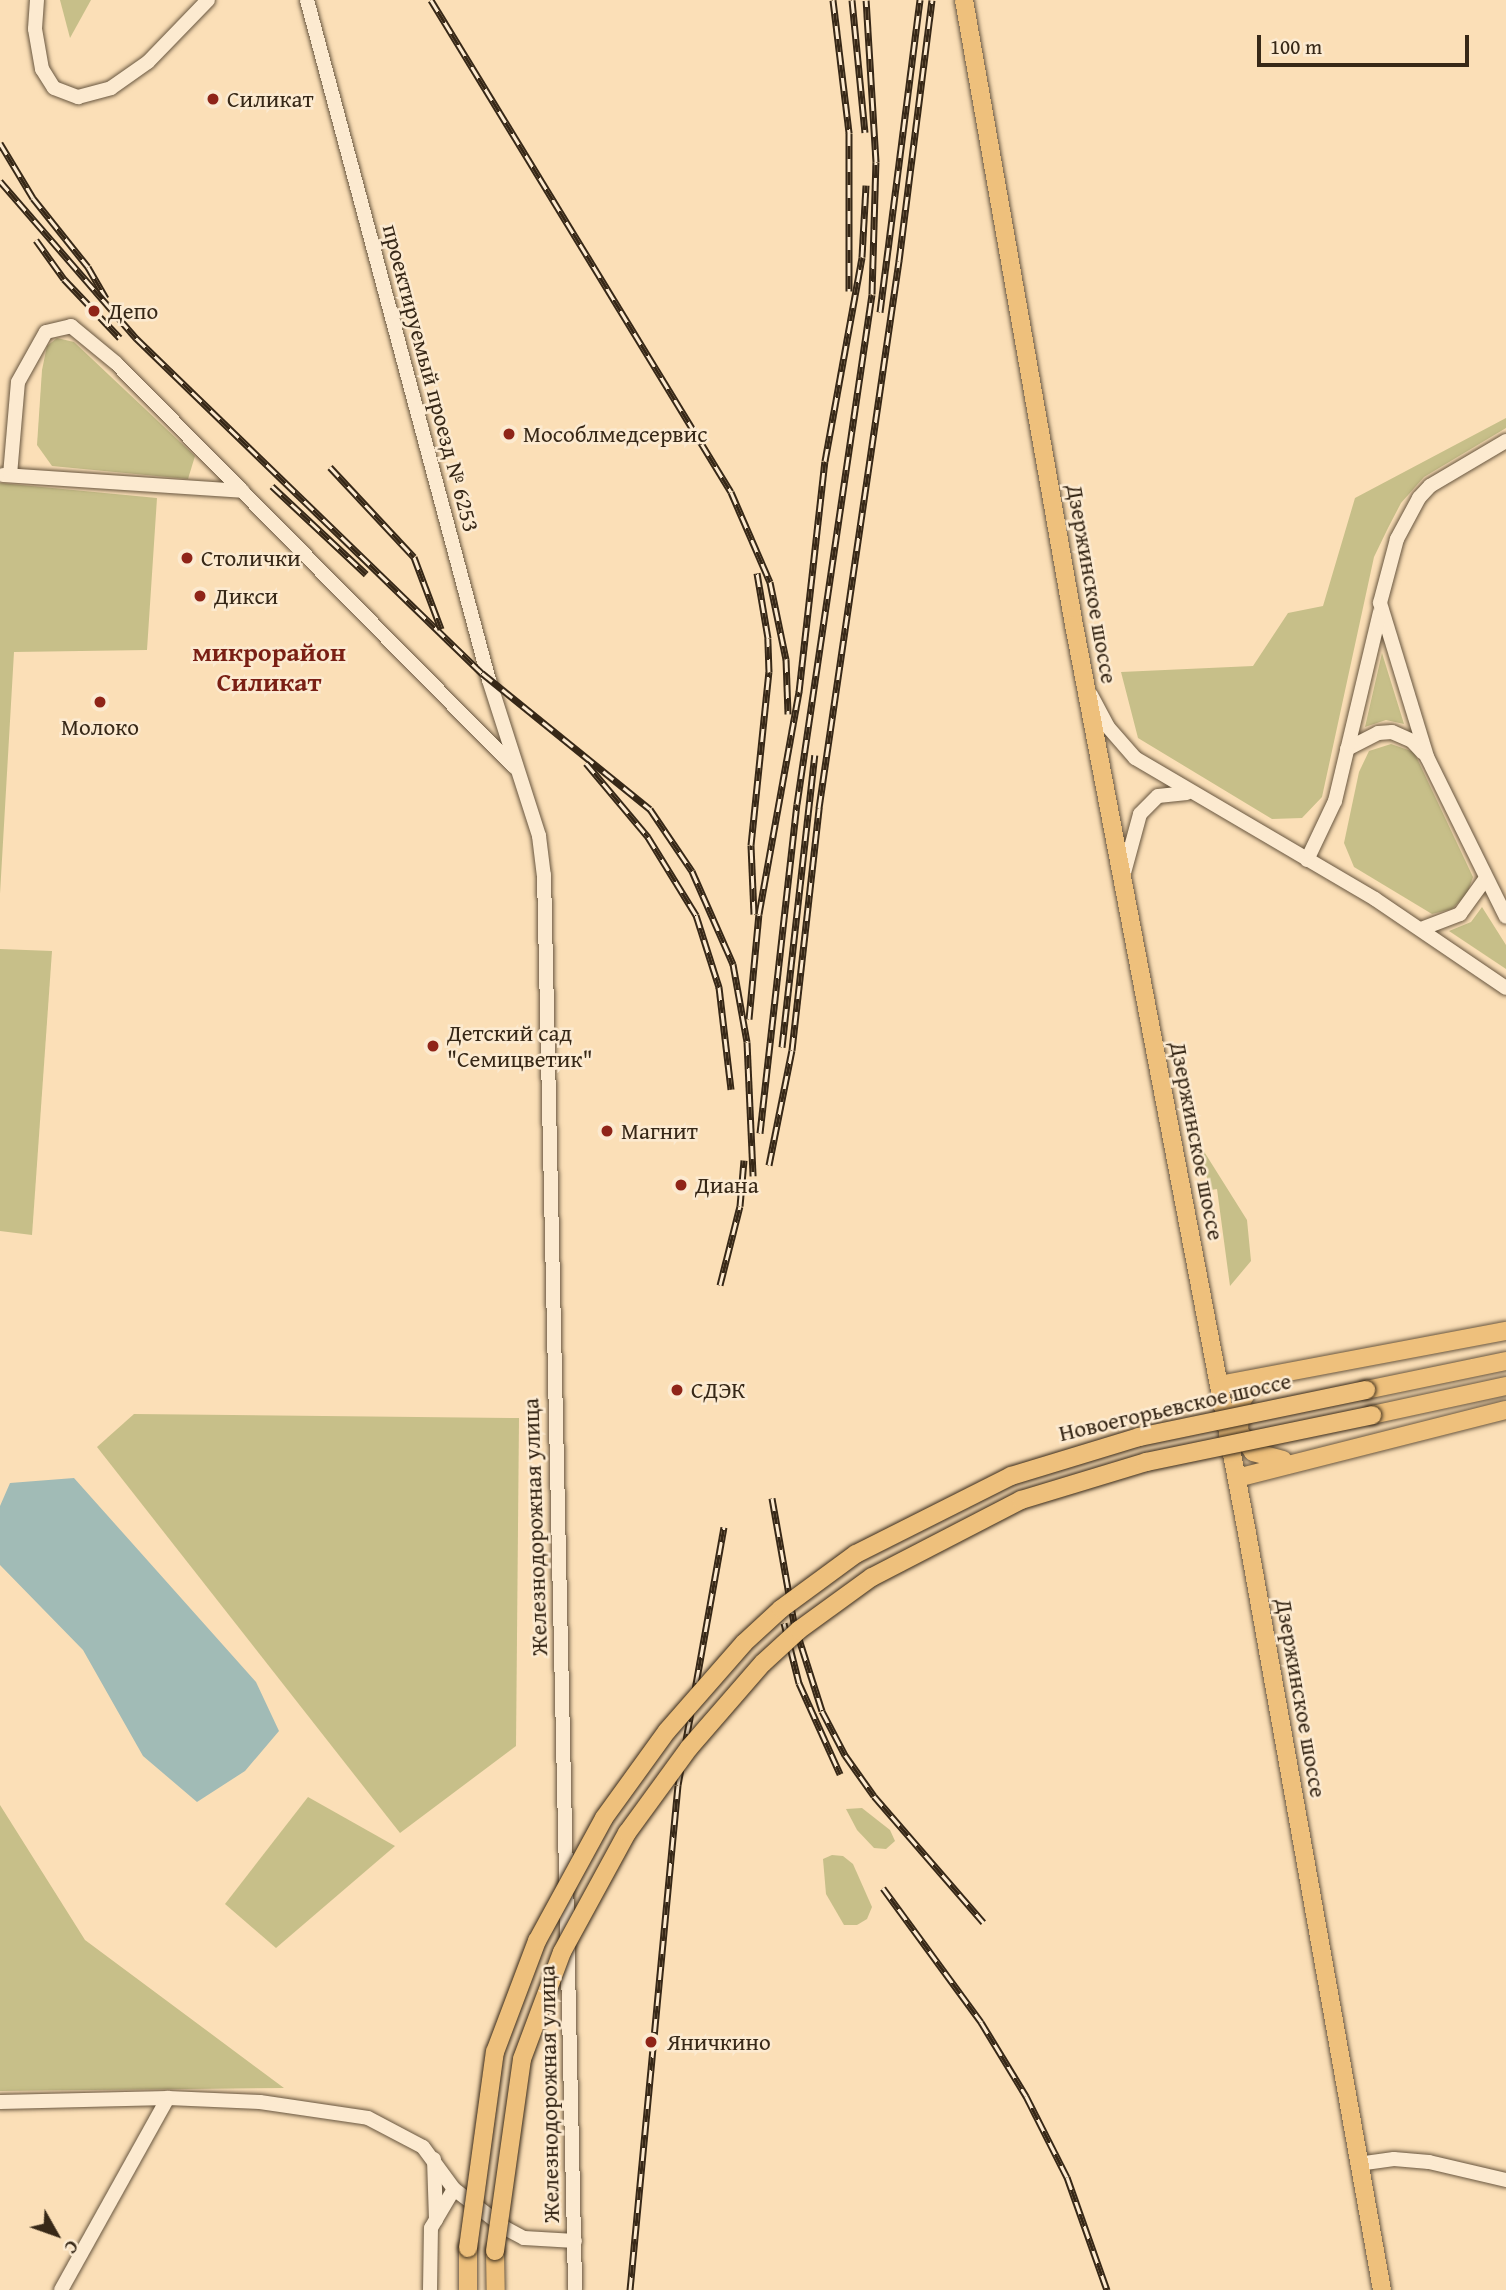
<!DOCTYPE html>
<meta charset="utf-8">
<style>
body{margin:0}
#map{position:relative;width:1506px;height:2290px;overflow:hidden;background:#fbdfb7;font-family:"Gentium Book Plus",serif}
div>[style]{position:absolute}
.green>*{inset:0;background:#c7bf89}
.water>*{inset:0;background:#a1bbb6}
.roads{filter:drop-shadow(0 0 2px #68563f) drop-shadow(0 0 2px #68563f)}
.minor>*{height:14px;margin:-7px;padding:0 7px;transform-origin:7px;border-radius:7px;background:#fcead0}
.major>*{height:18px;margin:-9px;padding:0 9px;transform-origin:9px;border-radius:9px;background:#eec07c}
.rail>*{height:7px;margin-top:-3.5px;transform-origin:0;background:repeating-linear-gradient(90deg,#fcead0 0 13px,#372817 0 26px);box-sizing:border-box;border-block:2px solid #372817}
.bridges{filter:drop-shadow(0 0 2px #372817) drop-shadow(0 0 2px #372817)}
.major-bridge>*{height:18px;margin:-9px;padding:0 9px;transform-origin:9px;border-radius:9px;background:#eec07c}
.dots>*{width:19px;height:19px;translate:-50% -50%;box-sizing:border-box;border:4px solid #fcead0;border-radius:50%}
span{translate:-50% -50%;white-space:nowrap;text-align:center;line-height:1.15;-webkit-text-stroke:5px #fcead0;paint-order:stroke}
.poi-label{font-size:23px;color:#372817}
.left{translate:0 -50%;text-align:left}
.street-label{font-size:23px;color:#372817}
.quarter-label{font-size:26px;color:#7a1f14;font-weight:700}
.north{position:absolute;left:21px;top:2199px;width:70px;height:70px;-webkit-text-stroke:5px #fcead0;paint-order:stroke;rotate:130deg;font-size:19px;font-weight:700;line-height:28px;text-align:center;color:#372817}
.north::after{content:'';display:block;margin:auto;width:24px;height:32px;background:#372817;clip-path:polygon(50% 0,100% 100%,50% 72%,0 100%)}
.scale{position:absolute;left:1257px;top:35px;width:212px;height:32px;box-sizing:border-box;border:4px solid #372817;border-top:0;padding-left:9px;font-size:21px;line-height:24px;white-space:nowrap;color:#372817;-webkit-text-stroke:5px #fcead0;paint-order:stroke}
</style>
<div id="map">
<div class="green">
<div style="clip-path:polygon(60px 0,91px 0,70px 38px)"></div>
<div style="clip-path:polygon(57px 338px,74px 342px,195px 456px,188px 479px,52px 466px,37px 445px,42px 370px,47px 346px)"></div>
<div style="clip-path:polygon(1506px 418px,1506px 428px,1424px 477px,1401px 503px,1388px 528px,1374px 557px,1322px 797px,1302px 818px,1272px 819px,1138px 738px,1121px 672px,1253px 666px,1288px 613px,1323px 606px,1355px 498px)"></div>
<div style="clip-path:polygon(0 483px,157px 498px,147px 650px,14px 652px,0 894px)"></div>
<div style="clip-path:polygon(1382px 653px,1404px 724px,1386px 720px,1365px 727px)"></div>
<div style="clip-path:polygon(1391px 744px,1414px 752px,1473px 877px,1467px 894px,1452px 909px,1432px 914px,1354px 867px,1344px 843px,1359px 772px,1369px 751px)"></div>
<div style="clip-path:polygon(1482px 907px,1506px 945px,1506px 969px,1449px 931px,1471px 922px)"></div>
<div style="clip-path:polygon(0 949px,52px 951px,32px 1235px,0 1231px)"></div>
<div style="clip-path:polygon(1193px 1134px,1247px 1220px,1251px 1261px,1230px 1286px,1217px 1189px,1211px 1190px)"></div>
<div style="clip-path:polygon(134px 1414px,519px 1418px,516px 1746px,400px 1833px,97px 1447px)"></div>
<div style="clip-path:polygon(308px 1797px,395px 1846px,276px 1948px,225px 1904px)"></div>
<div style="clip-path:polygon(0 1805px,85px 1940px,284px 2088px,0 2091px)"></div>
<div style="clip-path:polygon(862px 1808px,890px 1830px,895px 1841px,886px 1849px,874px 1848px,857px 1830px,846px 1809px)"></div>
<div style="clip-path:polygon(832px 1855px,843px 1856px,853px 1864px,872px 1907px,867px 1919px,857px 1925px,844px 1925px,826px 1894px,823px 1859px)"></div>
</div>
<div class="water">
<div style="clip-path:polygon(74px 1478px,256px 1682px,279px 1731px,245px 1771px,197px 1802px,143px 1756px,83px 1650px,0 1565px,0 1506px,10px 1483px)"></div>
</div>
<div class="roads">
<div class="minor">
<div style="left:37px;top:0;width:29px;rotate:94deg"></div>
<div style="left:35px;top:29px;width:41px;rotate:80.1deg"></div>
<div style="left:42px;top:69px;width:22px;rotate:58deg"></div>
<div style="left:54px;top:88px;width:26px;rotate:21deg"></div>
<div style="left:78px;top:97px;width:34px;rotate:-15deg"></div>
<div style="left:111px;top:88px;width:45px;rotate:-35.1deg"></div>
<div style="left:148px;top:62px;width:86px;rotate:-45.9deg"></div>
<div style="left:307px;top:0;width:704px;rotate:75.02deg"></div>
<div style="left:489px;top:680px;width:164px;rotate:72.2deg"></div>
<div style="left:539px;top:836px;width:39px;rotate:83deg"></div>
<div style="left:544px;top:875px;width:1415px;rotate:88.74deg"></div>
<div style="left:1506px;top:441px;width:88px;rotate:149.4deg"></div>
<div style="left:1430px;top:486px;width:16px;rotate:133deg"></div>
<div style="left:1419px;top:498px;width:47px;rotate:118.2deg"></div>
<div style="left:1397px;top:539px;width:66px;rotate:104.9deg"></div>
<div style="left:1380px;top:603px;width:161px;rotate:73deg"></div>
<div style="left:1427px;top:757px;width:178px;rotate:63.7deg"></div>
<div style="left:3px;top:475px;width:240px;rotate:3.8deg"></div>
<div style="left:10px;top:475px;width:93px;rotate:-85.1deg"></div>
<div style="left:18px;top:382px;width:57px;rotate:-60.8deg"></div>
<div style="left:46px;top:332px;width:26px;rotate:-13deg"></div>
<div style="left:71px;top:326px;width:58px;rotate:39.4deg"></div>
<div style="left:116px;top:363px;width:567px;rotate:45.43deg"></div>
<div style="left:1091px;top:695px;width:36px;rotate:62deg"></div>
<div style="left:1108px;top:727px;width:41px;rotate:48.9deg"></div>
<div style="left:1135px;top:758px;width:278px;rotate:30.4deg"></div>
<div style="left:1375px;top:899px;width:158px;rotate:34.2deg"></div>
<div style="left:1347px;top:749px;width:35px;rotate:-27deg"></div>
<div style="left:1378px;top:733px;width:14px;rotate:-4deg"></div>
<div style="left:1392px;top:732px;width:22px;rotate:24deg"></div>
<div style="left:1412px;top:741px;width:16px;rotate:47deg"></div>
<div style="left:1307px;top:860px;width:65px;rotate:-64.6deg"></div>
<div style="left:1335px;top:801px;width:194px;rotate:-76.6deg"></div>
<div style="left:1124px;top:873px;width:61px;rotate:-74.8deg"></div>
<div style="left:1140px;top:814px;width:25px;rotate:-45deg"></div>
<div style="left:1158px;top:796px;width:29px;rotate:-6deg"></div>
<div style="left:1421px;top:929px;width:42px;rotate:-21deg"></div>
<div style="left:1460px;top:914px;width:44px;rotate:-54.2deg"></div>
<div style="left:0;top:2102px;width:168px;rotate:-1.4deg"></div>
<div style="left:168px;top:2098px;width:92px;rotate:2.5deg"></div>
<div style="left:260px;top:2102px;width:109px;rotate:8.4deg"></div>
<div style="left:368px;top:2118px;width:62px;rotate:27.8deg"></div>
<div style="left:423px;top:2147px;width:52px;rotate:53.6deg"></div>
<div style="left:454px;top:2189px;width:64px;rotate:37.4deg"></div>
<div style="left:505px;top:2228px;width:21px;rotate:28deg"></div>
<div style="left:524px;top:2238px;width:51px;rotate:3.4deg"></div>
<div style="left:434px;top:2159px;width:61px;rotate:88.1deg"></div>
<div style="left:1358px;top:2164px;width:36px;rotate:-8deg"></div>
<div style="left:1394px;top:2159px;width:35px;rotate:5deg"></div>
<div style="left:1429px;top:2162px;width:79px;rotate:13.2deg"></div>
<div style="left:61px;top:2290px;width:220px;rotate:-60.9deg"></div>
<div style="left:430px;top:2290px;width:62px;rotate:-89.1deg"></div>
<div style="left:431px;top:2228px;width:45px;rotate:-59.5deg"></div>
</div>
<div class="major">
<div style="left:964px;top:0;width:635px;rotate:80.02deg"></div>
<div style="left:1074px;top:625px;width:924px;rotate:79.21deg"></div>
<div style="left:1247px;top:1533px;width:769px;rotate:79.89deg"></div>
<div style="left:1266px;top:1379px;width:17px;rotate:155deg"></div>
<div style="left:1251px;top:1386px;width:19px;rotate:122deg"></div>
<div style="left:1241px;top:1402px;width:29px;rotate:94deg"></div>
<div style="left:1239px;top:1431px;width:25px;rotate:56deg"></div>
<div style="left:1253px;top:1452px;width:31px;rotate:15deg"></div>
<div style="left:1219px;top:1385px;width:292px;rotate:-10.7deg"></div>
<div style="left:1366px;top:1390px;width:143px;rotate:-11.7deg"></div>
<div style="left:1372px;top:1415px;width:137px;rotate:-12.2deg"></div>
<div style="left:1237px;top:1478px;width:277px;rotate:-14.2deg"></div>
<div style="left:495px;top:2251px;width:39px;rotate:89deg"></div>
<div style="left:468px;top:2290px;width:42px;rotate:-90deg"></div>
</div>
</div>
<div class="rail">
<div style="left:431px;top:0;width:576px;rotate:58.63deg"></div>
<div style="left:731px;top:492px;width:98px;rotate:66.6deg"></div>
<div style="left:770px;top:582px;width:79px;rotate:78.3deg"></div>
<div style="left:786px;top:659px;width:55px;rotate:87.9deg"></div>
<div style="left:833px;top:0;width:134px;rotate:83.1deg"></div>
<div style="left:849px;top:133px;width:158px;rotate:90deg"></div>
<div style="left:852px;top:0;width:133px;rotate:84.4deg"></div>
<div style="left:0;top:143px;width:64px;rotate:59deg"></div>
<div style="left:33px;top:198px;width:88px;rotate:51.4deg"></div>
<div style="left:88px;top:267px;width:36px;rotate:60deg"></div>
<div style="left:0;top:181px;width:208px;rotate:49.1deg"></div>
<div style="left:136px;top:338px;width:482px;rotate:44.1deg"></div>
<div style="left:482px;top:673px;width:216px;rotate:39deg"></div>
<div style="left:650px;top:809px;width:75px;rotate:55.9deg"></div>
<div style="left:692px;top:871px;width:102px;rotate:66.2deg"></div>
<div style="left:733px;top:964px;width:79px;rotate:79.8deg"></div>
<div style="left:747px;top:1042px;width:134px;rotate:87.4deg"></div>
<div style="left:36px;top:240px;width:48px;rotate:54.3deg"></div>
<div style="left:64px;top:279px;width:81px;rotate:46.5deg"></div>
<div style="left:880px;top:312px;width:315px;rotate:-82.7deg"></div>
<div style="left:330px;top:467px;width:123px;rotate:47deg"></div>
<div style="left:414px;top:557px;width:77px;rotate:69.4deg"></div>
<div style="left:272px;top:486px;width:129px;rotate:43.1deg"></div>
<div style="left:586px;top:763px;width:97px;rotate:50deg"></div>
<div style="left:648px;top:837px;width:92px;rotate:58.4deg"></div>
<div style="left:696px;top:915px;width:76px;rotate:72.3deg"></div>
<div style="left:719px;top:987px;width:103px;rotate:83.3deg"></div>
<div style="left:754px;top:914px;width:69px;rotate:-92.5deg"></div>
<div style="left:751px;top:845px;width:174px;rotate:-84.1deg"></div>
<div style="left:769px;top:672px;width:34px;rotate:-92deg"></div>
<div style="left:768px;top:638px;width:66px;rotate:-99.6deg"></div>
<div style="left:749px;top:1019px;width:105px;rotate:-84.6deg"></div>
<div style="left:759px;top:914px;width:226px;rotate:-79.8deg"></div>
<div style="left:799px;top:692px;width:232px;rotate:-83.6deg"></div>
<div style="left:825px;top:461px;width:207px;rotate:-79.7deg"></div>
<div style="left:862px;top:257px;width:72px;rotate:-86.8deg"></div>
<div style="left:782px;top:1047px;width:294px;rotate:-83.6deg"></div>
<div style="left:760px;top:1133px;width:331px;rotate:-83.6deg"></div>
<div style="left:797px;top:804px;width:515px;rotate:-81.63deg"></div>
<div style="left:872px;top:294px;width:132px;rotate:-88.3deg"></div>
<div style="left:876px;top:162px;width:162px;rotate:-93.5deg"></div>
<div style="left:769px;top:1165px;width:117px;rotate:-78.7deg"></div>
<div style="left:792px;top:1050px;width:244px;rotate:-83.6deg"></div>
<div style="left:819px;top:808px;width:553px;rotate:-81.68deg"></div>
<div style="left:899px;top:261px;width:263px;rotate:-82.8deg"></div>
<div style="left:720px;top:1285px;width:81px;rotate:-75.8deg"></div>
<div style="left:740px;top:1206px;width:46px;rotate:-85deg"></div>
<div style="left:772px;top:1498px;width:127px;rotate:80deg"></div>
<div style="left:794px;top:1623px;width:92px;rotate:72.3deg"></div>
<div style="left:822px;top:1711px;width:50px;rotate:62.4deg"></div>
<div style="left:845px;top:1755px;width:50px;rotate:54.7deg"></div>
<div style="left:874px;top:1796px;width:167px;rotate:49.1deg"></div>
<div style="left:784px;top:1623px;width:62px;rotate:76deg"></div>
<div style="left:799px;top:1683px;width:100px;rotate:65.7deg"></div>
<div style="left:883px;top:1888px;width:166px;rotate:53.8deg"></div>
<div style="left:981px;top:2022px;width:87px;rotate:58.7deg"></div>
<div style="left:1026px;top:2096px;width:91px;rotate:63.2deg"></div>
<div style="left:1067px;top:2177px;width:120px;rotate:70.5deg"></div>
<div style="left:630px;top:2290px;width:507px;rotate:-84.57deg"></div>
<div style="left:678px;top:1785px;width:262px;rotate:-79.9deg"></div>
</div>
<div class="bridges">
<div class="major-bridge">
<div style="left:468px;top:2248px;width:198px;rotate:-82.2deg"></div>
<div style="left:495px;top:2052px;width:119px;rotate:-69.3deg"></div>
<div style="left:537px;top:1941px;width:140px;rotate:-61.4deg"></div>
<div style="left:604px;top:1818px;width:107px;rotate:-54.1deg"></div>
<div style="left:667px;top:1731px;width:117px;rotate:-48.8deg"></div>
<div style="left:744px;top:1643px;width:50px;rotate:-42.6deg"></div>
<div style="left:781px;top:1609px;width:93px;rotate:-36.3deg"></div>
<div style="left:856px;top:1554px;width:174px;rotate:-26.7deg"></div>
<div style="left:1011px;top:1476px;width:134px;rotate:-16.9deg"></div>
<div style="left:1139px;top:1437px;width:232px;rotate:-11.7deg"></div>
<div style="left:495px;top:2251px;width:194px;rotate:-82deg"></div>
<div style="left:522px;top:2059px;width:114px;rotate:-69.5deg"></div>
<div style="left:562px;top:1952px;width:136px;rotate:-61.4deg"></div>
<div style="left:627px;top:1833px;width:105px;rotate:-53.9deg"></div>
<div style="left:689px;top:1748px;width:113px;rotate:-49deg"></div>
<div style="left:763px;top:1663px;width:49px;rotate:-42.5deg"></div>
<div style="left:799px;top:1630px;width:90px;rotate:-36deg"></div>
<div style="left:872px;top:1577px;width:168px;rotate:-27.3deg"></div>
<div style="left:1021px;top:1500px;width:131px;rotate:-16.9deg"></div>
<div style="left:1146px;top:1462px;width:231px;rotate:-11.7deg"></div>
</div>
</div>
<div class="dots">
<div style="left:213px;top:99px;background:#8f2418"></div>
<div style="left:94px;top:311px;background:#8f2418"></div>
<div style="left:509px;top:434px;background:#8f2418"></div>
<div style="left:187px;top:558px;background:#8f2418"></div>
<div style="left:200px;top:596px;background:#8f2418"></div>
<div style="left:100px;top:702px;background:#8f2418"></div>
<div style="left:433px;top:1046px;background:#8f2418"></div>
<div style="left:607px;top:1131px;background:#8f2418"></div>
<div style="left:681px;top:1185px;background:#8f2418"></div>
<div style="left:677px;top:1390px;background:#8f2418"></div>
<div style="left:651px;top:2042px;background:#8f2418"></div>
</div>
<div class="poi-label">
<span class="left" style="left:227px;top:99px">Силикат</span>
<span class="left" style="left:108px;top:311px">Депо</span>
<span class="left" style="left:523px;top:434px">Мособлмедсервис</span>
<span class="left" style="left:201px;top:558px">Столички</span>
<span class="left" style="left:214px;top:596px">Дикси</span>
<span style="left:100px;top:727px">Молоко</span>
<span class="left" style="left:447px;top:1046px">Детский сад<br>"Семицветик"</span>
<span class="left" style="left:621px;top:1131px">Магнит</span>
<span class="left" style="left:695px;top:1185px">Диана</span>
<span class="left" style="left:691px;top:1390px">СДЭК</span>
<span class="left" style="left:667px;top:2042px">Яничкино</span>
</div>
<div class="street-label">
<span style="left:431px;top:378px;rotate:75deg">проектируемый проезд № 6253</span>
<span style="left:1092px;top:584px;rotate:80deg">Дзержинское шоссе</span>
<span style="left:1197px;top:1141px;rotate:79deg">Дзержинское шоссе</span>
<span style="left:1175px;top:1407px;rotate:-13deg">Новоегорьевское шоссе</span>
<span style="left:535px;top:1527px;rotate:-92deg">Железнодорожная улица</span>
<span style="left:1301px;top:1698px;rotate:80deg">Дзержинское шоссе</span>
<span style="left:549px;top:2094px;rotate:-91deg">Железнодорожная улица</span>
</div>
<div class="quarter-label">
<span style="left:269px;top:667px">микрорайон<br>Силикат</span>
</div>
<div class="north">С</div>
<div class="scale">100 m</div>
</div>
